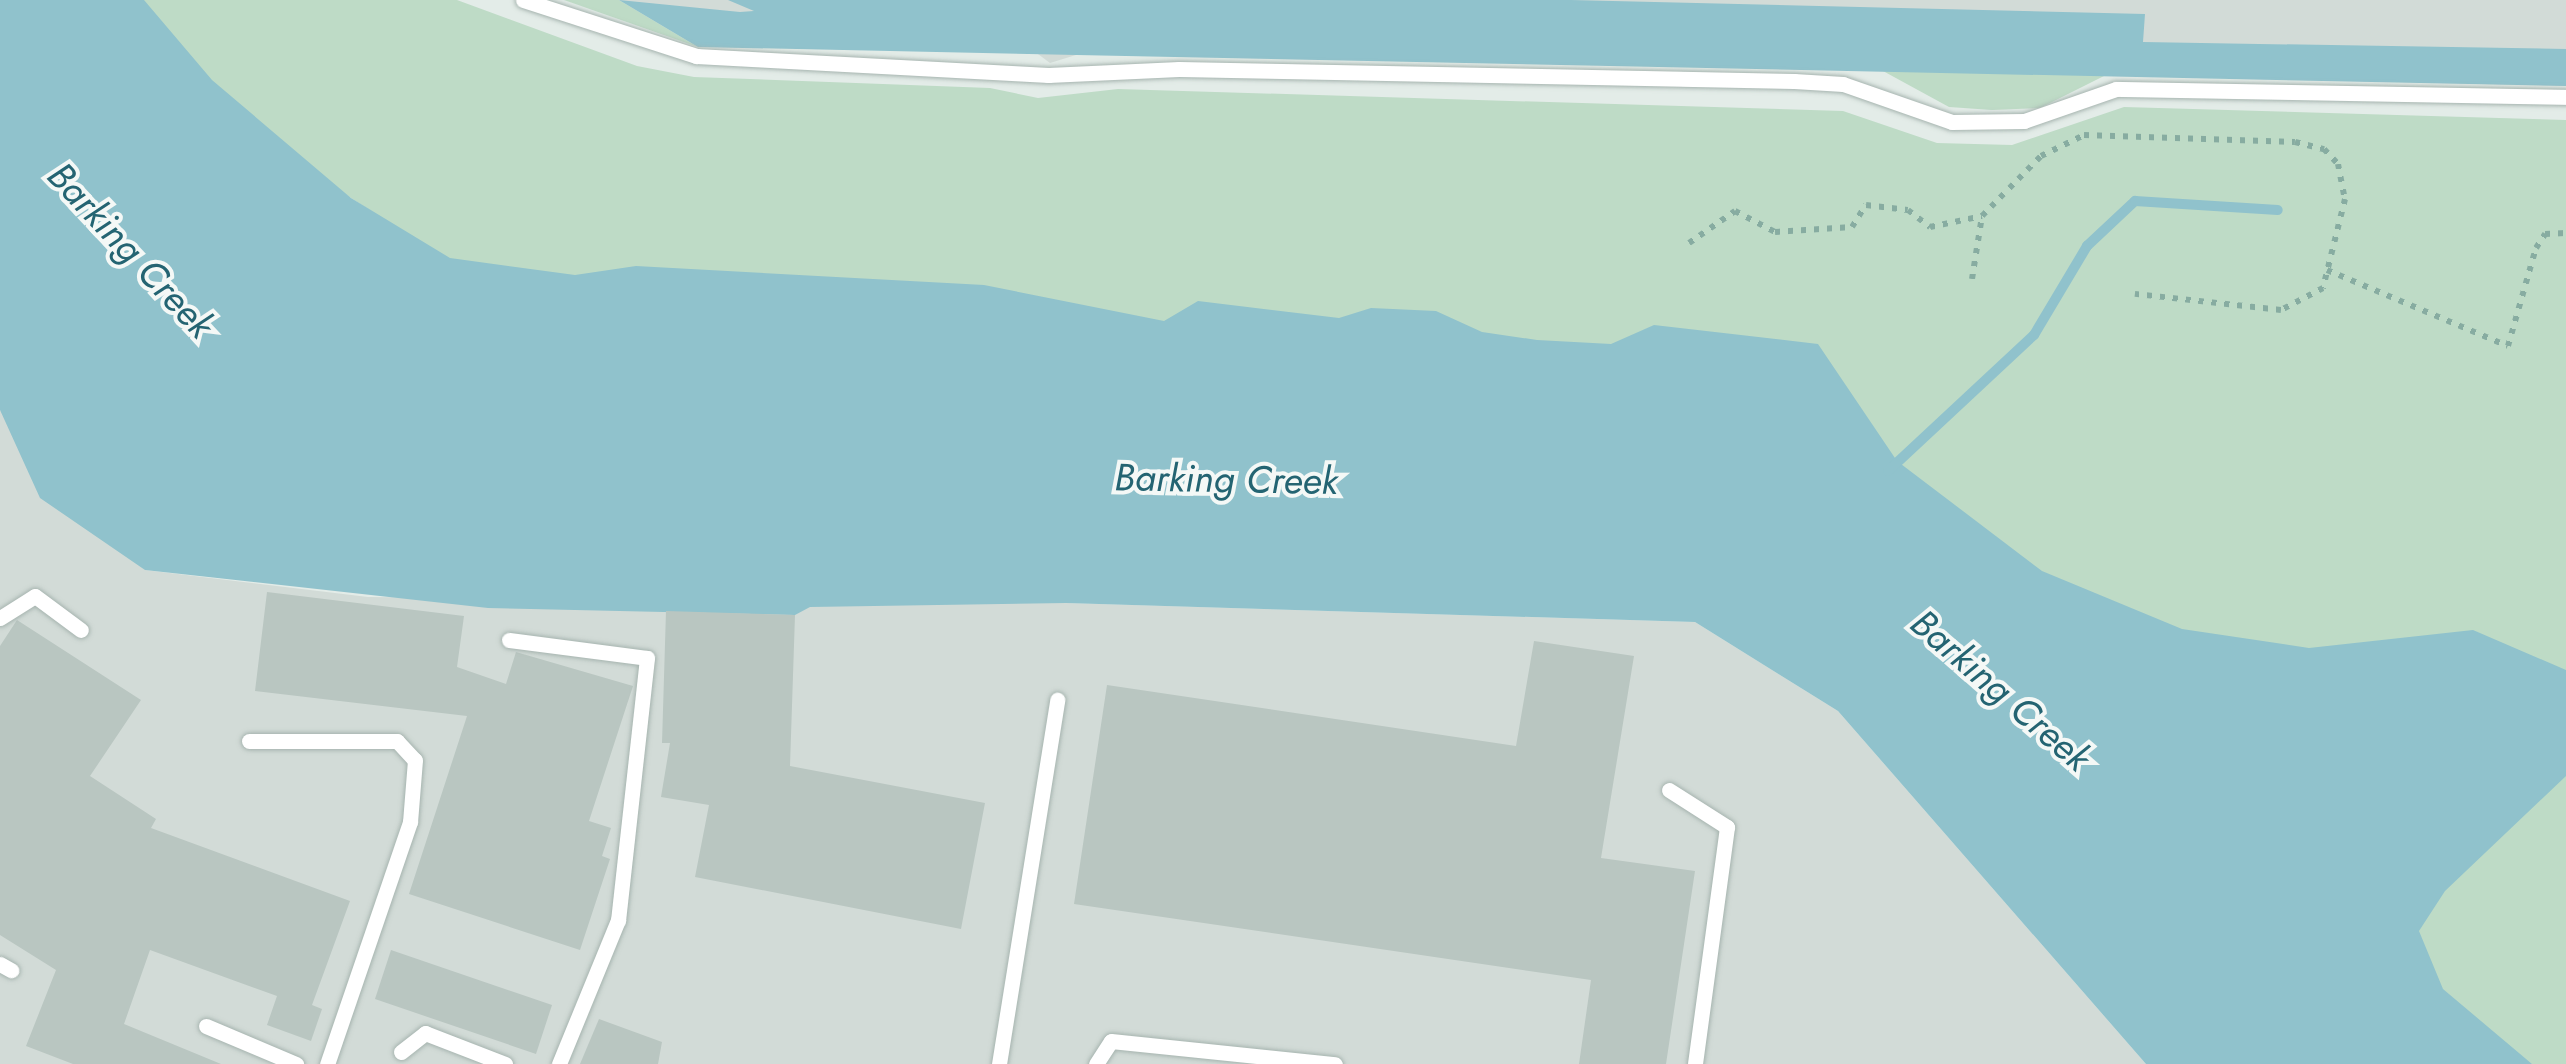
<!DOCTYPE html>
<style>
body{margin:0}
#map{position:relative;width:2566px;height:1064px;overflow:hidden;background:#e3ece8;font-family:Jost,sans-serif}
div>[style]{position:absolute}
.built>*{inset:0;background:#d2dbd7}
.green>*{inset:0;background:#bedbc6}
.water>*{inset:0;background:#90c2cc}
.stream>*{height:10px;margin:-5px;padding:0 5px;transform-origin:5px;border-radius:5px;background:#90c2cc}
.building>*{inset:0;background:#b9c6c1}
.path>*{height:6px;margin-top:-3px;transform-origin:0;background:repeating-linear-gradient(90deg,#87aca1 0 5px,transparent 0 13px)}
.roads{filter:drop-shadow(0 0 2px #a6b4af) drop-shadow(0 0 2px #a6b4af)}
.service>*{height:15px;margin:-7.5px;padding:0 7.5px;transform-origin:7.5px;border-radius:7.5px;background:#fff}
span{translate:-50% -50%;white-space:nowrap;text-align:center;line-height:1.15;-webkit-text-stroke:8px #f4f8f6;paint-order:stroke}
.water-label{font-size:38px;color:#246472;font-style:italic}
</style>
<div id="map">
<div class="built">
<div style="clip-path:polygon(619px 0,2566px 0,2566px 86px,1092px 50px,1050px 63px,1030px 48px,698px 47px)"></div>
<div style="clip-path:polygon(0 410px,145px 570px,368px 597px,1066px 603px,1695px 622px,1838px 711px,2146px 1064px,0 1064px)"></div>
</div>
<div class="green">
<div style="clip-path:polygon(46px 0,457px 0,637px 66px,694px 77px,990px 88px,1038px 98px,1118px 89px,1843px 111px,1937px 143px,2012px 145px,2124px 107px,2566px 120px,2566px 1064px,2448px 1064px,2376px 779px,519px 307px)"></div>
<div style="clip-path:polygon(564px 0,619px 0,698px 47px)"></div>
<div style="clip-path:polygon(1883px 71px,2106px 75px,2040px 108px,1992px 110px,1949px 107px)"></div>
</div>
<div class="water">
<div style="clip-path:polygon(0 0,144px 0,212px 80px,351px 198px,450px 258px,575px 275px,636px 266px,984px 285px,1164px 321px,1198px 301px,1339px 318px,1371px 308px,1436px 311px,1482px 332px,1537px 340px,1611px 344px,1654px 325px,1818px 344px,1897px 461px,2042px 571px,2182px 629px,2309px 648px,2473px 630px,2566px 670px,2566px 776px,2445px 891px,2419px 931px,2443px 989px,2532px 1064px,2146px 1064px,1838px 711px,1695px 622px,1066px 603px,810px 607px,795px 615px,488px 608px,145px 570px,40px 498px,0 410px)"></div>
<div style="clip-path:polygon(619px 0,740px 12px,754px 11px,728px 0,1571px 0,2145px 14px,2143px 42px,2566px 49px,2566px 86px,698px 47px)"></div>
</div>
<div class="stream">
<div style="left:1888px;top:471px;width:200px;rotate:-43deg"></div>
<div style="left:2034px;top:335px;width:104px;rotate:-59.2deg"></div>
<div style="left:2087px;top:246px;width:66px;rotate:-43.2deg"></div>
<div style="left:2135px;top:201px;width:143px;rotate:3.6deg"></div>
</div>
<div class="building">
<div style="clip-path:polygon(267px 592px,464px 616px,457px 667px,506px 684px,516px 652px,633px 686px,589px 821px,611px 828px,602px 856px,610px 859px,580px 950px,409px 894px,467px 716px,255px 691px)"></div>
<div style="clip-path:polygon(666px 611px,795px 615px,790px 766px,985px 803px,961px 929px,695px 877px,709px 805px,661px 797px,670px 743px,662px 743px)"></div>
<div style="clip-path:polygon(17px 620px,141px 700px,90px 776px,156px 819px,151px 828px,350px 901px,312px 1005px,322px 1009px,311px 1041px,267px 1025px,277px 996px,150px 950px,124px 1024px,221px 1064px,73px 1064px,26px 1046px,56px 970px,0 935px,0 646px)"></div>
<div style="clip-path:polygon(1534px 641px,1634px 656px,1601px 858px,1695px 871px,1666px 1064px,1579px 1064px,1591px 980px,1074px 904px,1107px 685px,1516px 746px)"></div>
<div style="clip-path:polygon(391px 950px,552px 1005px,536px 1054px,375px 999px)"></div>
<div style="clip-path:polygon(599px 1019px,662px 1042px,658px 1064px,580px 1064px)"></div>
</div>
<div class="path">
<div style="left:1689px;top:243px;width:56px;rotate:-34.8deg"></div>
<div style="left:1735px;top:211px;width:45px;rotate:27.7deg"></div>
<div style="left:1775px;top:232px;width:77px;rotate:-3.7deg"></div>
<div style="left:1852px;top:227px;width:26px;rotate:-58deg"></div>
<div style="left:1866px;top:205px;width:42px;rotate:6.8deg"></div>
<div style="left:1908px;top:210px;width:28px;rotate:38deg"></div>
<div style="left:1930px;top:227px;width:53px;rotate:-11.9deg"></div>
<div style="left:2327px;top:270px;width:196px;rotate:22.8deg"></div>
<div style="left:2508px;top:346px;width:102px;rotate:-74.1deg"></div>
<div style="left:2536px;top:248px;width:17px;rotate:-57deg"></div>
<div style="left:2545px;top:234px;width:21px;rotate:-3deg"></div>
<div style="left:1972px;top:279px;width:64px;rotate:-81deg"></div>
<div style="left:1982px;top:216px;width:84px;rotate:-45.5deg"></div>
<div style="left:2041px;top:156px;width:48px;rotate:-26deg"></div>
<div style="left:2084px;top:135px;width:211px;rotate:1.9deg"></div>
<div style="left:2295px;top:142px;width:30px;rotate:14deg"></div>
<div style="left:2324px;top:149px;width:21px;rotate:47deg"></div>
<div style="left:2338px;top:164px;width:36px;rotate:79deg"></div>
<div style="left:2345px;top:199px;width:92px;rotate:103.9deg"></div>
<div style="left:2323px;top:288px;width:47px;rotate:152.4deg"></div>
<div style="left:2281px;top:310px;width:147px;rotate:-173.7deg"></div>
</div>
<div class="roads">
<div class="service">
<div style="left:523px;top:0;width:182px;rotate:17.9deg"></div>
<div style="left:696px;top:56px;width:353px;rotate:3.1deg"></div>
<div style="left:1048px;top:75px;width:131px;rotate:-2.6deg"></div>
<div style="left:1179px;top:69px;width:615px;rotate:1.12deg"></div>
<div style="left:1794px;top:81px;width:49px;rotate:3.5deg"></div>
<div style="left:1843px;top:84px;width:115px;rotate:19.2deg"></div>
<div style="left:1952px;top:122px;width:72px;rotate:-0.8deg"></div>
<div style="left:2024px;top:121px;width:97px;rotate:-19.2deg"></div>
<div style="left:2116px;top:89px;width:450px;rotate:1deg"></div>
<div style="left:0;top:618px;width:41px;rotate:-32.2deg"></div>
<div style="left:35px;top:596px;width:57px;rotate:36.5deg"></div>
<div style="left:509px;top:640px;width:139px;rotate:7.4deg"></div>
<div style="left:647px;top:658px;width:264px;rotate:96.3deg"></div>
<div style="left:618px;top:920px;width:156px;rotate:112.3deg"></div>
<div style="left:249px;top:741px;width:148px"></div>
<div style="left:397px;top:741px;width:26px;rotate:47deg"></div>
<div style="left:415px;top:760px;width:62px;rotate:94.6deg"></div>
<div style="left:410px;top:822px;width:256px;rotate:108.9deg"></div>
<div style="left:1669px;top:790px;width:69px;rotate:32.5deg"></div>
<div style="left:1727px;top:827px;width:239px;rotate:97.7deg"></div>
<div style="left:0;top:964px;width:13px;rotate:29deg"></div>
<div style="left:206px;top:1026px;width:98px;rotate:22.9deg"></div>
<div style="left:401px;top:1052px;width:31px;rotate:-38deg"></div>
<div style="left:425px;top:1033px;width:86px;rotate:21.2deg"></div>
<div style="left:999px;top:1064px;width:369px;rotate:-80.9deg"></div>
<div style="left:1096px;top:1064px;width:27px;rotate:-57deg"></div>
<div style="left:1111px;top:1041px;width:225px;rotate:5.9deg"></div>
</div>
</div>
<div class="water-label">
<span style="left:131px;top:250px;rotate:47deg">Barking Creek</span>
<span style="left:1226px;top:479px;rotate:1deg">Barking Creek</span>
<span style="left:2001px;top:690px;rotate:41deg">Barking Creek</span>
</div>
</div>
